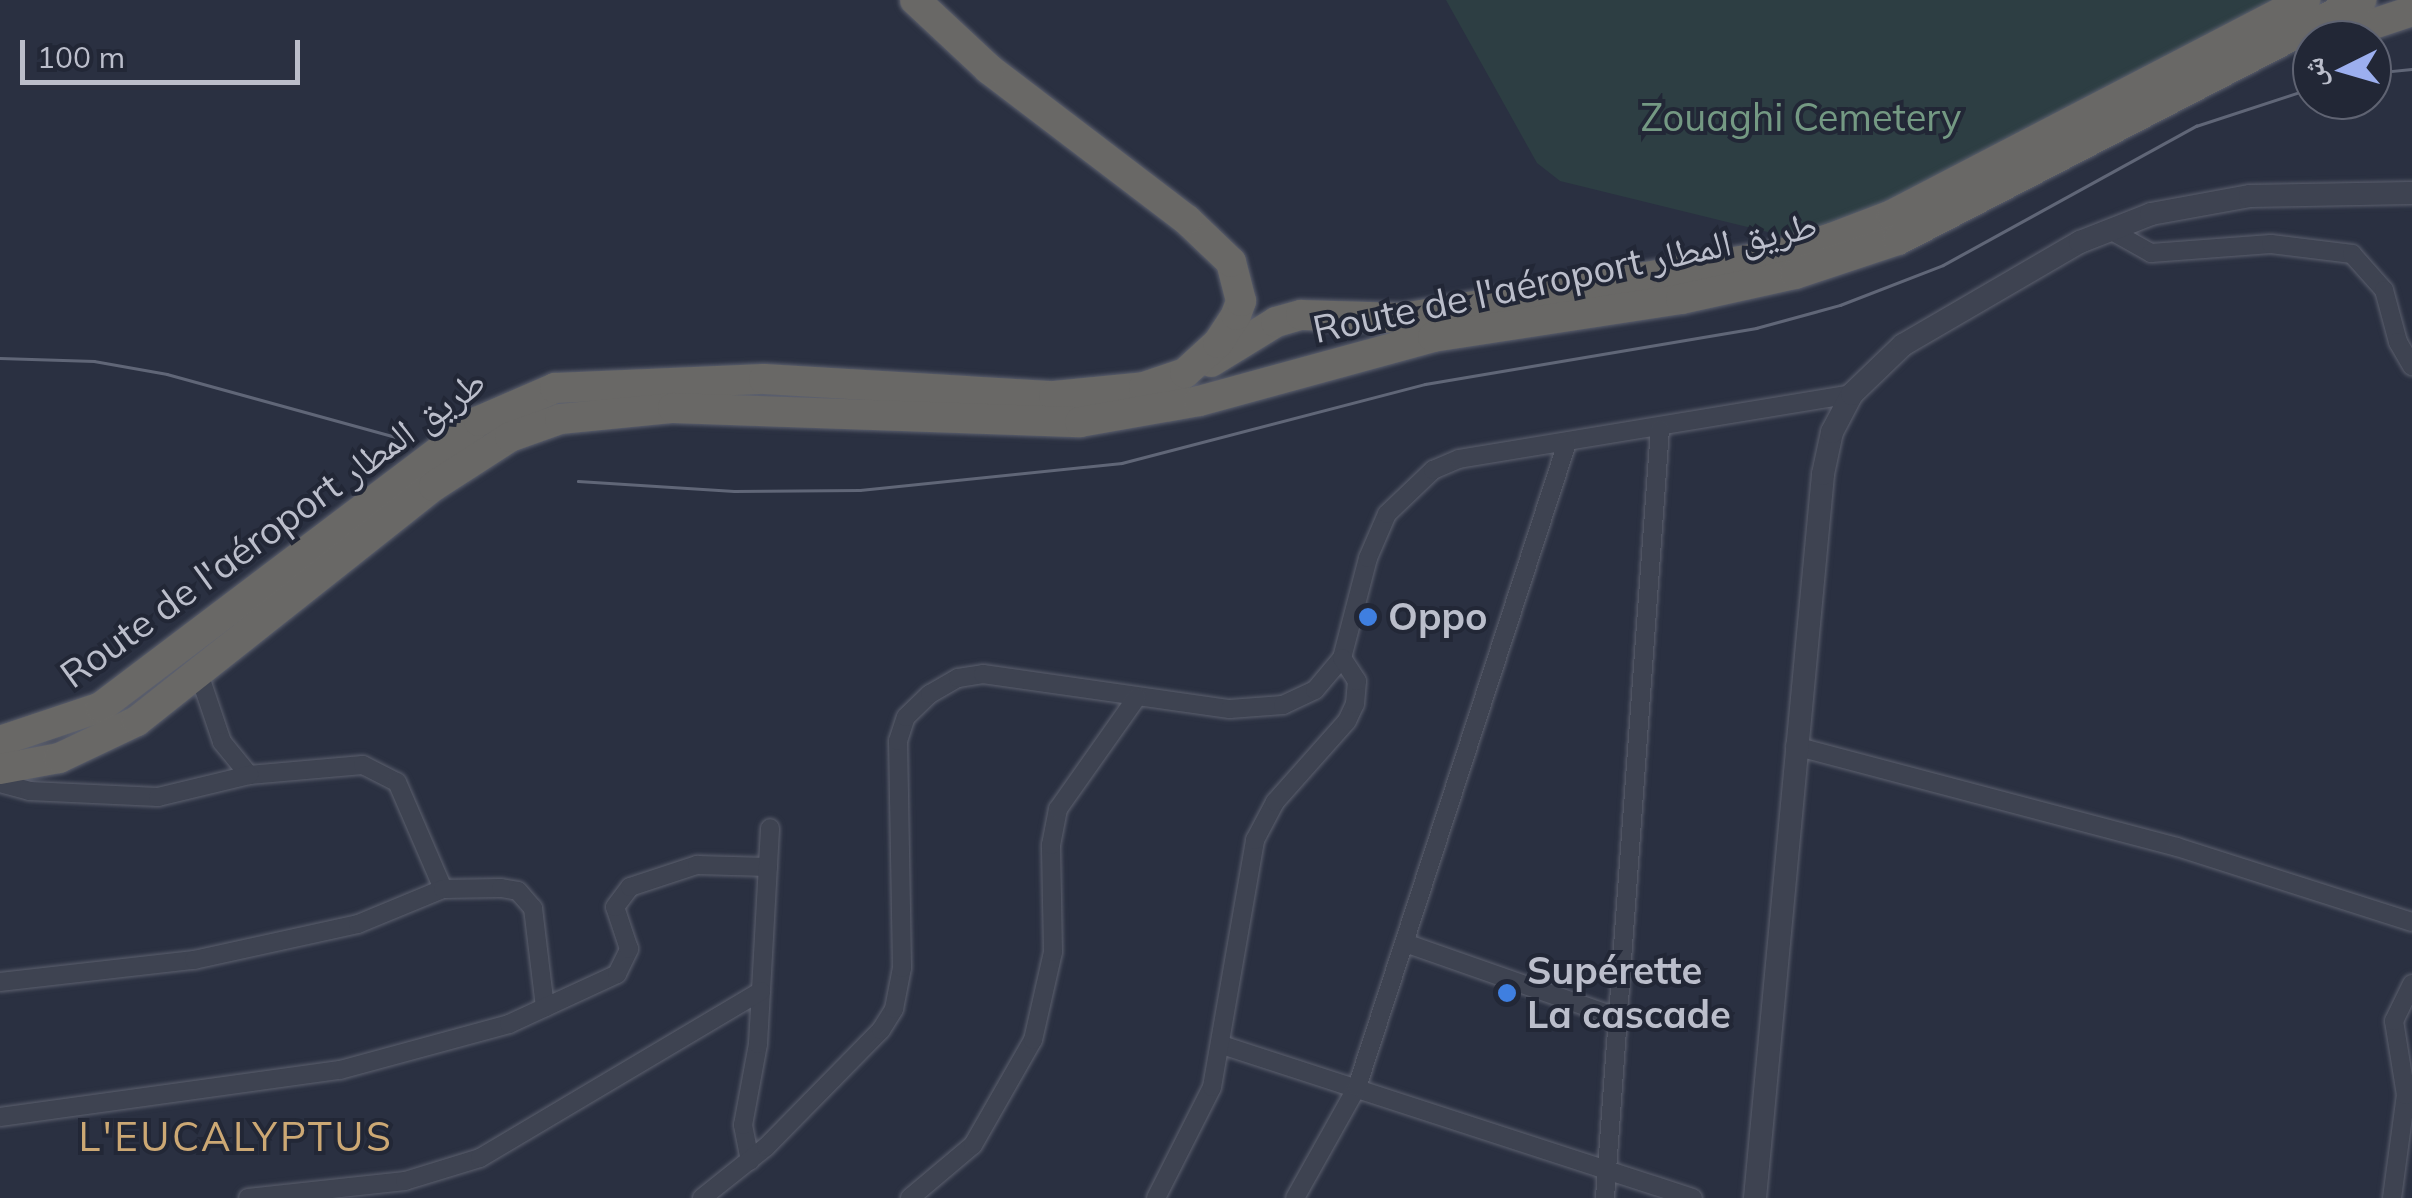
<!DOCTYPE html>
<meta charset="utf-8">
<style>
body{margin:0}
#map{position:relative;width:2412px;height:1198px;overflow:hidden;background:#2a3041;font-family:Mulish,"Noto Naskh Arabic",sans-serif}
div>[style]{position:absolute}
.green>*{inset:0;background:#2d3e43}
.roads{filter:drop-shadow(0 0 2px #5c606e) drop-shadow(0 0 2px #5c606e)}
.minor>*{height:18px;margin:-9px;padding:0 9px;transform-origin:9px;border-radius:9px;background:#3e4351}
.tertiary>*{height:22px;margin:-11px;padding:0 11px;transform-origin:11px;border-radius:11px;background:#3e4351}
.trunk>*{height:30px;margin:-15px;padding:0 15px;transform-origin:15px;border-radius:15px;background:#696866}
.tram>*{height:2.5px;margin:-1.25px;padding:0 1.25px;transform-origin:1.25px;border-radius:1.25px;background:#606677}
.dots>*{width:28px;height:28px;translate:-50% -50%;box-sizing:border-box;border:5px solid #222736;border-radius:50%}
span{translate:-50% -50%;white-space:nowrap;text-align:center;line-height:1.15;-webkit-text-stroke:8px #222736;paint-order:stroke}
.park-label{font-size:38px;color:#749983}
.street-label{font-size:38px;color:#bbbecb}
.poi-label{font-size:38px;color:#bbbecb;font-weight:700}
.left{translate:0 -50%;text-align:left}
.neighbourhood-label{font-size:40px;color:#cca874;letter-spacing:2.5px}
.north{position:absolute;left:2292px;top:20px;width:100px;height:100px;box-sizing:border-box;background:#222736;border:2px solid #5f6372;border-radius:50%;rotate:265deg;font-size:28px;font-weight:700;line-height:40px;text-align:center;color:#bbbecb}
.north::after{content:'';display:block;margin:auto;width:35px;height:45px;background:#9cafef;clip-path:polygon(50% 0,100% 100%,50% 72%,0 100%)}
.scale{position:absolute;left:20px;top:40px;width:280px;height:45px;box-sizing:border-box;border:5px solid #bbbecb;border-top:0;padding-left:12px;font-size:30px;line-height:35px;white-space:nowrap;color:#bbbecb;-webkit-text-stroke:8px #222736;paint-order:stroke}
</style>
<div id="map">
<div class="green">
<div style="clip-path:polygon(1446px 0,2313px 0,1813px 243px,1560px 181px,1537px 163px)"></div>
</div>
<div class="roads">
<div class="minor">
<div style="left:2110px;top:230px;width:47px;rotate:29.3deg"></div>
<div style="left:2151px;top:253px;width:120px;rotate:-4.3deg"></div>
<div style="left:2271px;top:244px;width:82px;rotate:7deg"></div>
<div style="left:2352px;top:254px;width:48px;rotate:48.4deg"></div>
<div style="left:2384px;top:290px;width:54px;rotate:74.9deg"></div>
<div style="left:2398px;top:342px;width:28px;rotate:60deg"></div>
<div style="left:199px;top:674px;width:72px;rotate:71.3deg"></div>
<div style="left:222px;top:742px;width:43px;rotate:50.7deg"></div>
<div style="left:249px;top:775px;width:114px;rotate:-5deg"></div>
<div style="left:363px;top:765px;width:38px;rotate:27deg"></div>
<div style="left:397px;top:782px;width:116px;rotate:66.7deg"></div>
<div style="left:1795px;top:746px;width:395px;rotate:14.8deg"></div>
<div style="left:2177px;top:847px;width:247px;rotate:17.7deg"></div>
<div style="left:0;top:783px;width:30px;rotate:15deg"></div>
<div style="left:29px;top:791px;width:129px;rotate:2.7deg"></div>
<div style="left:158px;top:797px;width:94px;rotate:-13.6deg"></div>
<div style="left:1405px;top:943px;width:227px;rotate:19.3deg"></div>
<div style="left:0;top:982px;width:195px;rotate:-6.5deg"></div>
<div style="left:194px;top:960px;width:168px;rotate:-12.4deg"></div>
<div style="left:358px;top:924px;width:92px;rotate:-22.4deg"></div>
<div style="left:443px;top:889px;width:58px;rotate:-1deg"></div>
<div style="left:501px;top:888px;width:17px;rotate:10deg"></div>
<div style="left:518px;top:891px;width:23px;rotate:49deg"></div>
<div style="left:533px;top:908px;width:100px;rotate:83.1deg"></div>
<div style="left:1222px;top:1045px;width:495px;rotate:18deg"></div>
<div style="left:0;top:1117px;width:343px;rotate:-7.9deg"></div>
<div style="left:340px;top:1070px;width:175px;rotate:-15.2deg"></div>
<div style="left:509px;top:1024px;width:119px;rotate:-24.8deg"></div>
<div style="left:617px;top:974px;width:28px;rotate:-64deg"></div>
<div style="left:629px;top:949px;width:44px;rotate:-108.4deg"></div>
<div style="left:615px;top:907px;width:25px;rotate:-53deg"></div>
<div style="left:630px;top:887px;width:71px;rotate:-18.2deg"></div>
<div style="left:697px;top:865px;width:71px;rotate:1.6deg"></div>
<div style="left:750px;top:1161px;width:37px;rotate:-101deg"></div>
<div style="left:743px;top:1125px;width:82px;rotate:-79.5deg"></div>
<div style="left:758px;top:1044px;width:216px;rotate:-86.8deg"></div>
<div style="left:248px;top:1198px;width:158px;rotate:-6.2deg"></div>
<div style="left:405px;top:1181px;width:78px;rotate:-17deg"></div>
<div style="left:480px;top:1158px;width:327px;rotate:-30.7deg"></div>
<div style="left:702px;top:1198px;width:82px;rotate:-38.6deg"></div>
<div style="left:766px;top:1147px;width:164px;rotate:-45.5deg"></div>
<div style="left:881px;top:1030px;width:25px;rotate:-58deg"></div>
<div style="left:894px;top:1009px;width:42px;rotate:-79deg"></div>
<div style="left:902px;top:968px;width:227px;rotate:-91deg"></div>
<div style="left:898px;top:741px;width:25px;rotate:-72deg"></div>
<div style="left:906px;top:717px;width:33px;rotate:-44deg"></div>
<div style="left:930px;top:694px;width:32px;rotate:-30deg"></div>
<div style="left:958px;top:678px;width:25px;rotate:-9deg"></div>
<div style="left:983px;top:674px;width:249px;rotate:8.1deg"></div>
<div style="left:1230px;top:709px;width:53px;rotate:-4.3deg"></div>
<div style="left:1283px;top:705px;width:35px;rotate:-25deg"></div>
<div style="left:1315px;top:690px;width:42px;rotate:-49.8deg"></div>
<div style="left:1342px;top:658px;width:103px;rotate:-75.4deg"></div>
<div style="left:1368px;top:558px;width:48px;rotate:-66.6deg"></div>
<div style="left:1387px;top:514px;width:64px;rotate:-43.7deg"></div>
<div style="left:1433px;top:470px;width:28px;rotate:-23deg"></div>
<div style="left:1459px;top:459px;width:398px;rotate:-9.4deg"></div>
<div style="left:910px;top:1198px;width:82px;rotate:-40.1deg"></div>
<div style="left:973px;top:1145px;width:121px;rotate:-60.3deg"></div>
<div style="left:1033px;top:1040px;width:90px;rotate:-77.2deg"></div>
<div style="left:1053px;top:952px;width:107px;rotate:-91.1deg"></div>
<div style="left:1051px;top:845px;width:37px;rotate:-79deg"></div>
<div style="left:1058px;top:809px;width:137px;rotate:-54.8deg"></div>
<div style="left:1156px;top:1198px;width:124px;rotate:-63.2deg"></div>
<div style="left:1212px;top:1087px;width:251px;rotate:-80.1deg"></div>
<div style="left:1255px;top:840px;width:43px;rotate:-62.2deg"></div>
<div style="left:1275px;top:802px;width:108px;rotate:-48.4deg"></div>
<div style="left:1347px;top:721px;width:19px;rotate:-65deg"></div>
<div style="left:1355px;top:704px;width:23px;rotate:-85deg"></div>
<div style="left:1357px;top:681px;width:27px;rotate:-123deg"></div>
<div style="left:1295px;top:1198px;width:127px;rotate:-60.8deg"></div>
<div style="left:1357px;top:1087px;width:677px;rotate:-71.94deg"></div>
<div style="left:1605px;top:1198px;width:771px;rotate:-85.91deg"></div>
<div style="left:2392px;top:1198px;width:104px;rotate:-82.3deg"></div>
<div style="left:2406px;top:1095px;width:75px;rotate:-99.2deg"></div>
<div style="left:2394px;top:1021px;width:41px;rotate:-64.1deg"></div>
</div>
<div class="tertiary">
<div style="left:1755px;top:1198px;width:727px;rotate:-84.63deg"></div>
<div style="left:1823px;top:474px;width:43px;rotate:-77.9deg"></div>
<div style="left:1832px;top:432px;width:43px;rotate:-62.2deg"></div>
<div style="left:1852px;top:394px;width:71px;rotate:-43.9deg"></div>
<div style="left:1903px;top:345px;width:205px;rotate:-30.2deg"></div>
<div style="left:2080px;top:242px;width:76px;rotate:-21.5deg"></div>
<div style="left:2151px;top:214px;width:101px;rotate:-10.3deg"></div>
<div style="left:2250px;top:196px;width:162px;rotate:-1.1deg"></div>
</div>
<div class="trunk">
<div style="left:2325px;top:40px;width:92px;rotate:-18.4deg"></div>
<div style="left:1211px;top:362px;width:76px;rotate:-31.6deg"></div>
<div style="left:1276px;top:322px;width:26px;rotate:-16deg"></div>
<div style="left:1301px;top:315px;width:102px;rotate:1.7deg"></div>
<div style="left:1403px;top:318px;width:379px;rotate:-9.6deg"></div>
<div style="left:1777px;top:255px;width:58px;rotate:-17.2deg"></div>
<div style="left:1832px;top:238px;width:64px;rotate:-21deg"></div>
<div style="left:1892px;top:215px;width:466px;rotate:-27.5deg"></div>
<div style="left:0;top:741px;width:107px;rotate:-18.6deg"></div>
<div style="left:101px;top:707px;width:474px;rotate:-37.1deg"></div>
<div style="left:479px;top:421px;width:83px;rotate:-23.5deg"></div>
<div style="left:555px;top:388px;width:209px;rotate:-2.5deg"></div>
<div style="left:764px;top:379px;width:290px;rotate:3.4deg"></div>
<div style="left:1054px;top:396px;width:90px;rotate:-5.7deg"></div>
<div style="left:1144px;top:387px;width:43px;rotate:-18.9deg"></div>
<div style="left:1185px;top:373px;width:45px;rotate:-42.3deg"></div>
<div style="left:1218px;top:343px;width:33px;rotate:-57deg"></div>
<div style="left:1236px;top:315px;width:15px;rotate:-70deg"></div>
<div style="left:1241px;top:301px;width:40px;rotate:-104.4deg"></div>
<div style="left:1231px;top:262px;width:61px;rotate:-136.3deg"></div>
<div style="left:1187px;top:220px;width:249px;rotate:-142.7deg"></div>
<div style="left:989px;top:69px;width:101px;rotate:-137deg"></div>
<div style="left:0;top:769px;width:60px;rotate:-10.6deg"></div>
<div style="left:59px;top:758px;width:86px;rotate:-25.4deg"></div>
<div style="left:137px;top:721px;width:379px;rotate:-38.4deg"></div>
<div style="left:434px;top:486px;width:90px;rotate:-32.8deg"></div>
<div style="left:510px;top:437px;width:53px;rotate:-19.8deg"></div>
<div style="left:560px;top:419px;width:114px;rotate:-5.6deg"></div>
<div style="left:673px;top:408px;width:407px;rotate:2deg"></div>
<div style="left:1080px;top:422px;width:121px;rotate:-10deg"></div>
<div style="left:1199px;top:401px;width:243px;rotate:-15.3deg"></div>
<div style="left:1433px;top:337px;width:251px;rotate:-8.7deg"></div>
<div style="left:1681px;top:299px;width:117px;rotate:-12.4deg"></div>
<div style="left:1795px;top:274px;width:108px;rotate:-18.3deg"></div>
<div style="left:1898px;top:240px;width:522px;rotate:-27.4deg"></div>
</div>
</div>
<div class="tram">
<div style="left:2372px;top:73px;width:40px;rotate:-5.7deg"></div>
<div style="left:0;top:358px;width:94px;rotate:1.8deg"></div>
<div style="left:94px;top:361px;width:74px;rotate:10.1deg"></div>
<div style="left:167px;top:374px;width:252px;rotate:15.4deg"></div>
<div style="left:578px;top:481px;width:156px;rotate:3.7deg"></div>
<div style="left:734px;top:491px;width:126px;rotate:-0.5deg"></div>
<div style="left:860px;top:490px;width:263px;rotate:-5.9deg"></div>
<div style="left:1122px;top:463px;width:313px;rotate:-14.6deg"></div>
<div style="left:1425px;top:384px;width:336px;rotate:-9.6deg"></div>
<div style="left:1756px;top:328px;width:87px;rotate:-15.3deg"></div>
<div style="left:1840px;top:305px;width:110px;rotate:-21.2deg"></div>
<div style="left:1943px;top:265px;width:289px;rotate:-28.8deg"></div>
<div style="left:2196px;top:126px;width:122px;rotate:-18.1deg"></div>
</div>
<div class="dots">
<div style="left:1368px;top:617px;background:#3f7fe0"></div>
<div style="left:1507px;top:993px;background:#3f7fe0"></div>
</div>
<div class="park-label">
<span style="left:1801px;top:118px">Zouaghi Cemetery</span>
</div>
<div class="street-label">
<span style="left:1565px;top:277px;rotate:-12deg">Route de l'aéroport طريق المطار</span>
<span style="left:273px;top:528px;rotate:-36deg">Route de l'aéroport طريق المطار</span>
</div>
<div class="poi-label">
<span class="left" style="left:1388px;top:617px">Oppo</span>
<span class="left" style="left:1527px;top:993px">Supérette<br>La cascade</span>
</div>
<div class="neighbourhood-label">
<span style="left:236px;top:1136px">L'EUCALYPTUS</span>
</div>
<div class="north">ش</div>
<div class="scale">100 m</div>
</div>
